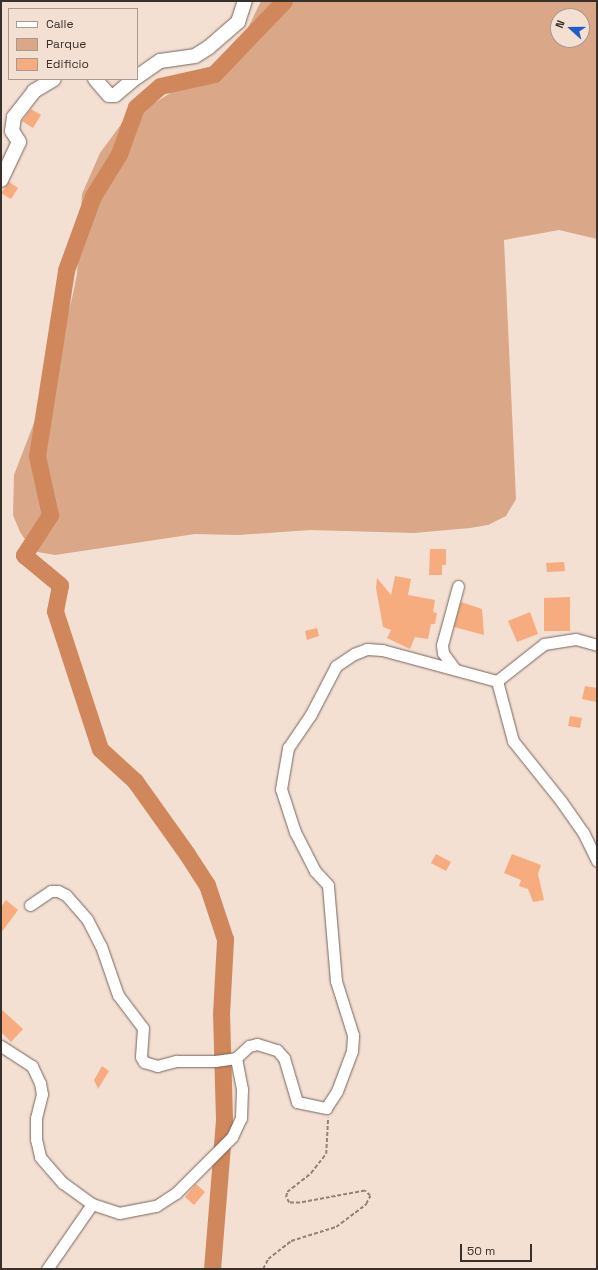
<!DOCTYPE html>
<style>
body{margin:0}
#map{position:relative;width:598px;height:1270px;overflow:hidden;background:#f4dfd3;font-family:"Space Grotesk",sans-serif}
div>[style]{position:absolute}
.green>*{inset:0;background:#daa789}
.river>*{height:17px;margin:-8.5px;padding:0 8.5px;transform-origin:8.5px;border-radius:8.5px;background:#cf875b}
.building>*{inset:0;background:#f7ac7f}
.path>*{height:1.5px;margin-top:-0.75px;transform-origin:0;background:repeating-linear-gradient(90deg,#91837a 0 4px,transparent 0 6px)}
.roads{filter:drop-shadow(0 0 1px #77655b) drop-shadow(0 0 1px #77655b)}
.minor>*{height:11px;margin:-5.5px;padding:0 5.5px;transform-origin:5.5px;border-radius:5.5px;background:#fff}
.tertiary>*{height:14px;margin:-7px;padding:0 7px;transform-origin:7px;border-radius:7px;background:#fff}
span{translate:-50% -50%;white-space:nowrap;text-align:center;line-height:1.15;-webkit-text-stroke:3.5px #f4dfd3;paint-order:stroke}
.frame{position:absolute;inset:0;border:2px solid #38302b;pointer-events:none}
.legend{position:absolute;left:8px;top:8px;width:130px;height:72px;box-sizing:border-box;background:#f4dfd3;border:1px solid #a99990;margin:0;padding:5px 7px;list-style:none;font-size:12px;color:#38302b}
.legend li{display:flex;align-items:center;gap:8px;height:20px}
.legend b{width:20px;border:1px solid #a99990}
.north{position:absolute;left:550px;top:8px;width:40px;height:40px;box-sizing:border-box;background:#f4dfd3;border:1px solid #a99990;border-radius:50%;rotate:291deg;font-size:11px;font-weight:700;line-height:16px;text-align:center;color:#38302b}
.north::after{content:'';display:block;margin:auto;width:14px;height:18px;background:#235bc8;clip-path:polygon(50% 0,100% 100%,50% 72%,0 100%)}
.scale{position:absolute;left:460px;top:1244px;width:72px;height:18px;box-sizing:border-box;border:2px solid #38302b;border-top:0;padding-left:5px;font-size:12px;line-height:14px;white-space:nowrap;color:#38302b;-webkit-text-stroke:3px #f4dfd3;paint-order:stroke}
</style>
<div id="map">
<div class="green">
<div style="clip-path:polygon(evenodd,261px 1px,597px 1px,597px 239px,559px 230px,504px 240px,516px 499px,506px 516px,488px 525px,470px 528px,414px 533px,310px 530px,238px 535px,195px 534px,55px 555px,38px 552px,30px 547px,20px 532px,13px 515px,14px 475px,52px 376px,73px 294px,77px 274px,82px 194px,100px 153px,122px 123px,206px 71px,246px 32px,261px 1px,558px 16px,582px 16px,582px 40px,558px 40px,558px 16px)"></div>
</div>
<div class="river">
<div style="left:212px;top:1269px;width:150px;rotate:-85.4deg"></div>
<div style="left:224px;top:1119px;width:105px;rotate:-91.6deg"></div>
<div style="left:221px;top:1014px;width:75px;rotate:-86.9deg"></div>
<div style="left:225px;top:939px;width:57px;rotate:-108.4deg"></div>
<div style="left:207px;top:885px;width:37px;rotate:-123deg"></div>
<div style="left:187px;top:854px;width:90px;rotate:-125.5deg"></div>
<div style="left:135px;top:781px;width:47px;rotate:-137.6deg"></div>
<div style="left:100px;top:749px;width:145px;rotate:-108.1deg"></div>
<div style="left:55px;top:611px;width:26px;rotate:-79deg"></div>
<div style="left:60px;top:585px;width:47px;rotate:-140.2deg"></div>
<div style="left:24px;top:555px;width:48px;rotate:-57deg"></div>
<div style="left:50px;top:515px;width:60px;rotate:-102.4deg"></div>
<div style="left:37px;top:456px;width:188px;rotate:-81.1deg"></div>
<div style="left:66px;top:270px;width:79px;rotate:-70deg"></div>
<div style="left:93px;top:196px;width:49px;rotate:-58.2deg"></div>
<div style="left:119px;top:154px;width:50px;rotate:-70.1deg"></div>
<div style="left:136px;top:107px;width:32px;rotate:-41deg"></div>
<div style="left:160px;top:86px;width:55px;rotate:-12.5deg"></div>
<div style="left:214px;top:74px;width:101px;rotate:-46.2deg"></div>
</div>
<div class="building">
<div style="clip-path:polygon(31px 109px,41px 115px,33px 128px,22px 121px)"></div>
<div style="clip-path:polygon(9px 182px,18px 188px,11px 199px,1px 193px)"></div>
<div style="clip-path:polygon(430px 549px,446px 549px,446px 565px,442px 565px,442px 575px,429px 575px)"></div>
<div style="clip-path:polygon(564px 562px,565px 571px,547px 572px,546px 563px)"></div>
<div style="clip-path:polygon(395px 576px,411px 579px,408px 595px,435px 600px,433px 612px,437px 613px,435px 624px,431px 624px,428px 639px,415px 637px,410px 649px,387px 638px,391px 630px,383px 627px,376px 588px,377px 578px,391px 595px)"></div>
<div style="clip-path:polygon(570px 597px,570px 631px,544px 631px,544px 598px)"></div>
<div style="clip-path:polygon(461px 602px,482px 609px,484px 635px,454px 627px)"></div>
<div style="clip-path:polygon(530px 612px,538px 634px,517px 642px,508px 621px)"></div>
<div style="clip-path:polygon(317px 628px,319px 636px,307px 640px,305px 631px)"></div>
<div style="clip-path:polygon(585px 686px,597px 688px,597px 702px,582px 699px)"></div>
<div style="clip-path:polygon(570px 716px,582px 718px,580px 728px,568px 726px)"></div>
<div style="clip-path:polygon(436px 854px,451px 862px,446px 871px,431px 863px)"></div>
<div style="clip-path:polygon(512px 854px,541px 865px,538px 874px,544px 900px,533px 902px,528px 889px,519px 886px,521px 880px,504px 873px)"></div>
<div style="clip-path:polygon(6px 900px,18px 910px,1px 933px,1px 907px)"></div>
<div style="clip-path:polygon(1px 1009px,23px 1029px,11px 1042px,1px 1032px)"></div>
<div style="clip-path:polygon(102px 1066px,109px 1071px,98px 1089px,94px 1080px)"></div>
<div style="clip-path:polygon(196px 1184px,205px 1192px,194px 1205px,185px 1197px)"></div>
</div>
<div class="path">
<div style="left:263px;top:1269px;width:11px;rotate:-63deg"></div>
<div style="left:268px;top:1259px;width:29px;rotate:-38deg"></div>
<div style="left:291px;top:1241px;width:47px;rotate:-17.3deg"></div>
<div style="left:336px;top:1227px;width:38px;rotate:-37deg"></div>
<div style="left:366px;top:1204px;width:9px;rotate:-63deg"></div>
<div style="left:370px;top:1196px;width:7px;rotate:-135deg"></div>
<div style="left:365px;top:1191px;width:66px;rotate:169.5deg"></div>
<div style="left:300px;top:1203px;width:11px;rotate:180deg"></div>
<div style="left:289px;top:1203px;width:7px;rotate:-117deg"></div>
<div style="left:286px;top:1197px;width:5px;rotate:-79deg"></div>
<div style="left:287px;top:1192px;width:31px;rotate:-38deg"></div>
<div style="left:311px;top:1173px;width:24px;rotate:-52deg"></div>
<div style="left:326px;top:1154px;width:36px;rotate:-87deg"></div>
</div>
<div class="roads">
<div class="minor">
<div style="left:454px;top:668px;width:19px;rotate:-126deg"></div>
<div style="left:443px;top:653px;width:8px;rotate:-97deg"></div>
<div style="left:442px;top:645px;width:61px;rotate:-74.8deg"></div>
<div style="left:497px;top:681px;width:62px;rotate:75.1deg"></div>
<div style="left:513px;top:741px;width:77px;rotate:51.3deg"></div>
<div style="left:561px;top:801px;width:38px;rotate:55deg"></div>
<div style="left:583px;top:832px;width:32px;rotate:64deg"></div>
<div style="left:30px;top:905px;width:25px;rotate:-34deg"></div>
<div style="left:51px;top:891px;width:7px"></div>
<div style="left:58px;top:891px;width:9px;rotate:27deg"></div>
<div style="left:66px;top:895px;width:32px;rotate:49deg"></div>
<div style="left:87px;top:919px;width:30px;rotate:63deg"></div>
<div style="left:101px;top:946px;width:52px;rotate:70.9deg"></div>
<div style="left:118px;top:995px;width:41px;rotate:52.9deg"></div>
<div style="left:143px;top:1028px;width:29px;rotate:94deg"></div>
<div style="left:141px;top:1057px;width:6px;rotate:59deg"></div>
<div style="left:144px;top:1062px;width:14px;rotate:17deg"></div>
<div style="left:157px;top:1066px;width:20px;rotate:-15deg"></div>
<div style="left:176px;top:1061px;width:39px"></div>
<div style="left:215px;top:1061px;width:21px;rotate:-8deg"></div>
<div style="left:1px;top:1046px;width:37px;rotate:33deg"></div>
<div style="left:32px;top:1066px;width:19px;rotate:65deg"></div>
<div style="left:40px;top:1083px;width:11px;rotate:80deg"></div>
<div style="left:42px;top:1094px;width:25px;rotate:104deg"></div>
<div style="left:36px;top:1118px;width:21px;rotate:90deg"></div>
<div style="left:36px;top:1139px;width:18px;rotate:77deg"></div>
<div style="left:40px;top:1157px;width:35px;rotate:49deg"></div>
<div style="left:63px;top:1183px;width:36px;rotate:36deg"></div>
<div style="left:92px;top:1204px;width:28px;rotate:18deg"></div>
<div style="left:119px;top:1213px;width:38px;rotate:-11deg"></div>
<div style="left:156px;top:1206px;width:24px;rotate:-33deg"></div>
<div style="left:176px;top:1193px;width:79px;rotate:-45deg"></div>
<div style="left:232px;top:1137px;width:21px;rotate:-65deg"></div>
<div style="left:241px;top:1118px;width:29px;rotate:-88deg"></div>
<div style="left:242px;top:1089px;width:32px;rotate:-101deg"></div>
<div style="left:236px;top:1058px;width:18px;rotate:-43deg"></div>
<div style="left:249px;top:1046px;width:8px;rotate:-14deg"></div>
<div style="left:257px;top:1044px;width:21px;rotate:17deg"></div>
<div style="left:277px;top:1050px;width:11px;rotate:49deg"></div>
<div style="left:284px;top:1058px;width:46px;rotate:73.5deg"></div>
<div style="left:297px;top:1102px;width:30px;rotate:12deg"></div>
<div style="left:326px;top:1108px;width:20px;rotate:-57deg"></div>
<div style="left:337px;top:1091px;width:43px;rotate:-69.4deg"></div>
<div style="left:352px;top:1051px;width:16px;rotate:-86deg"></div>
<div style="left:353px;top:1035px;width:57px;rotate:-107.5deg"></div>
<div style="left:336px;top:981px;width:96px;rotate:-94.8deg"></div>
<div style="left:328px;top:885px;width:19px;rotate:-133deg"></div>
<div style="left:315px;top:871px;width:44px;rotate:-117.1deg"></div>
<div style="left:295px;top:832px;width:45px;rotate:-108deg"></div>
<div style="left:281px;top:789px;width:42px;rotate:-80.3deg"></div>
<div style="left:288px;top:748px;width:41px;rotate:-55.9deg"></div>
<div style="left:311px;top:714px;width:54px;rotate:-62.5deg"></div>
<div style="left:336px;top:666px;width:22px;rotate:-34deg"></div>
<div style="left:354px;top:654px;width:14px;rotate:-21deg"></div>
<div style="left:367px;top:649px;width:15px;rotate:4deg"></div>
<div style="left:382px;top:650px;width:119px;rotate:15.1deg"></div>
<div style="left:497px;top:681px;width:60px;rotate:-38.2deg"></div>
<div style="left:544px;top:644px;width:32px;rotate:-9deg"></div>
<div style="left:576px;top:639px;width:22px;rotate:16deg"></div>
<div style="left:47px;top:1269px;width:79px;rotate:-55.3deg"></div>
</div>
<div class="tertiary">
<div style="left:137px;top:77px;width:28px;rotate:-35deg"></div>
<div style="left:160px;top:61px;width:35px;rotate:-8deg"></div>
<div style="left:195px;top:56px;width:15px;rotate:-32deg"></div>
<div style="left:208px;top:48px;width:40px;rotate:-41deg"></div>
<div style="left:238px;top:22px;width:22px;rotate:-72deg"></div>
<div style="left:95px;top:79px;width:21px;rotate:49deg"></div>
<div style="left:109px;top:95px;width:6px"></div>
<div style="left:115px;top:95px;width:25px;rotate:-40deg"></div>
<div style="left:1px;top:180px;width:42px;rotate:-64.7deg"></div>
<div style="left:19px;top:142px;width:13px;rotate:-122deg"></div>
<div style="left:12px;top:131px;width:14px;rotate:-82deg"></div>
<div style="left:14px;top:117px;width:33px;rotate:-52deg"></div>
<div style="left:34px;top:91px;width:23px;rotate:-31deg"></div>
</div>
</div>
<div class="frame"></div>
<ul class="legend">
<li><b style="height:5px;background:#fff"></b>Calle</li>
<li><b style="height:11px;background:#daa789"></b>Parque</li>
<li><b style="height:11px;background:#f7ac7f"></b>Edificio</li>
</ul>
<div class="north">N</div>
<div class="scale">50 m</div>
</div>
